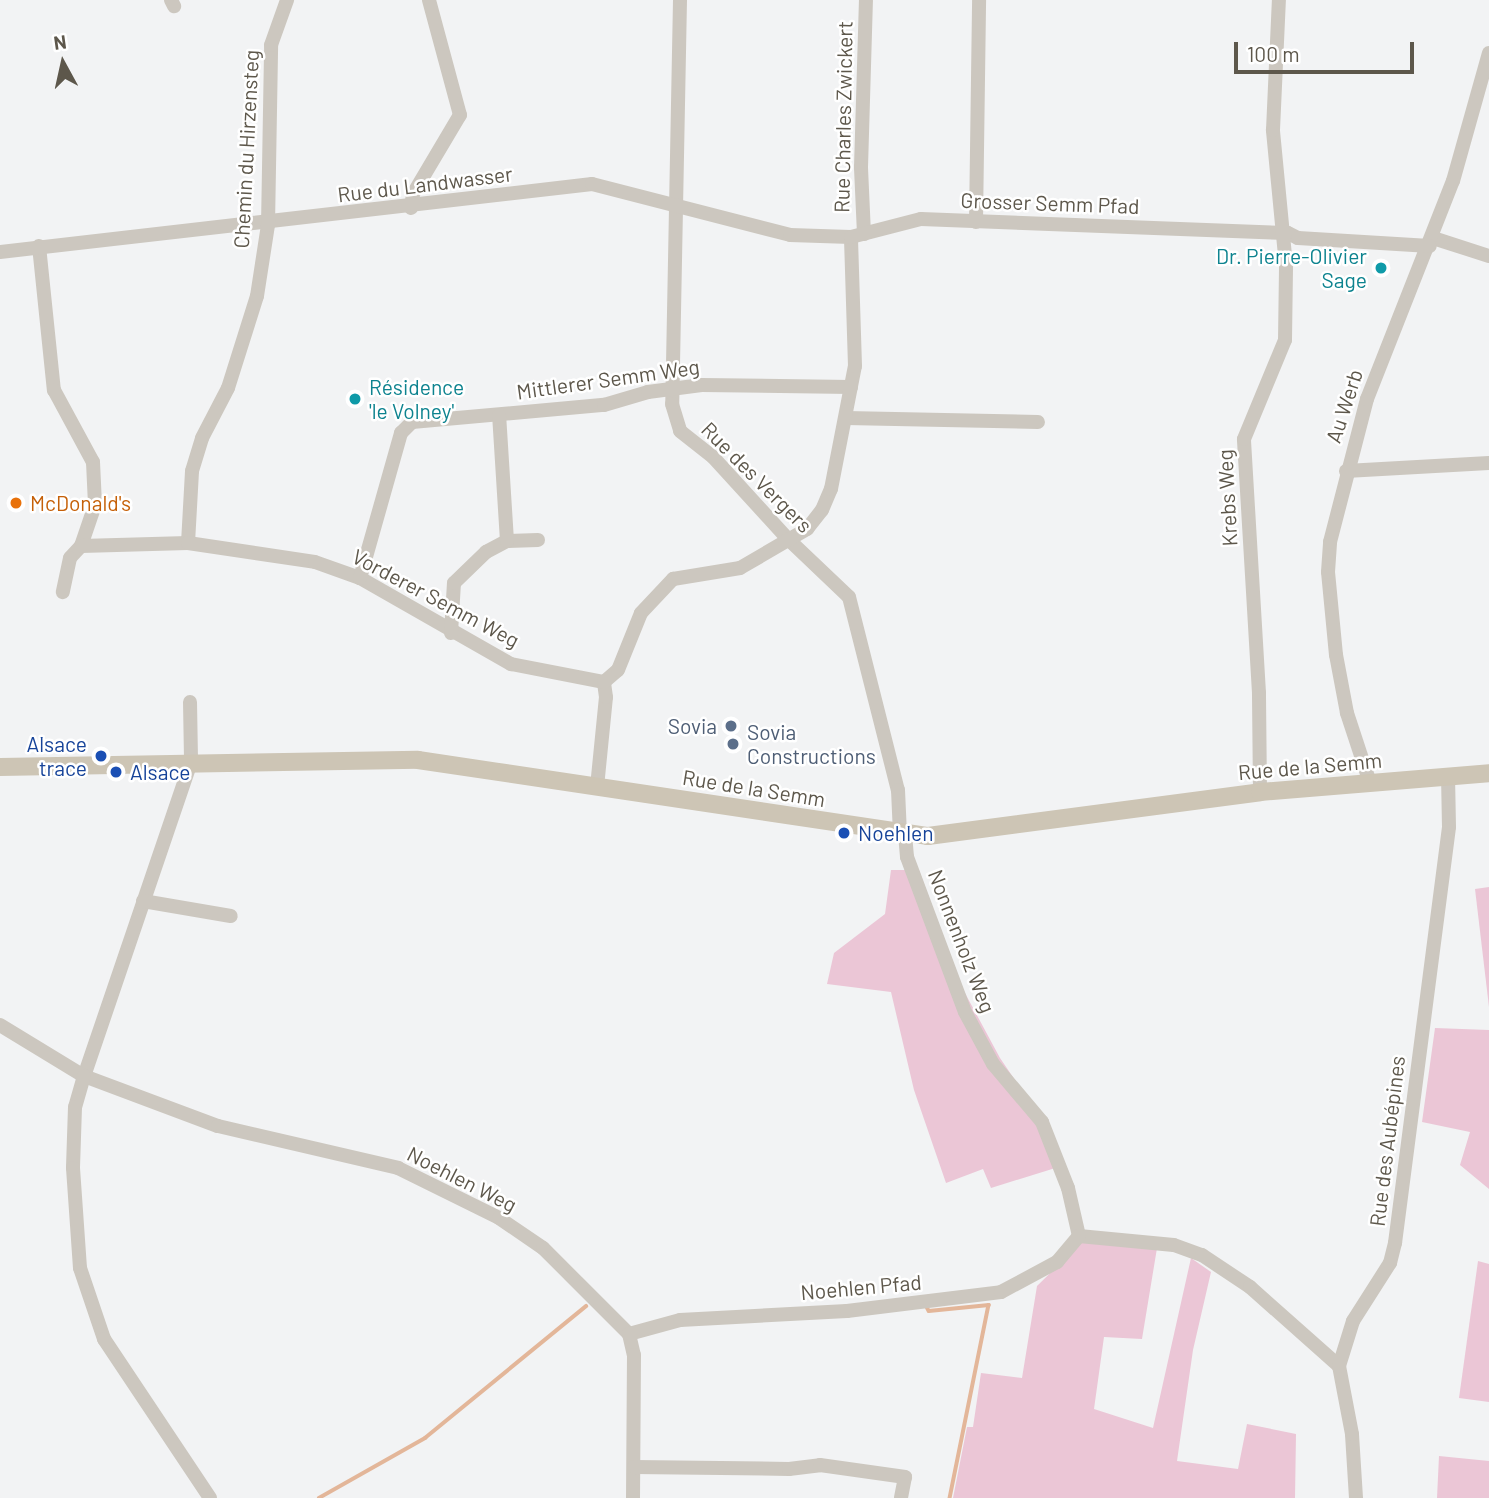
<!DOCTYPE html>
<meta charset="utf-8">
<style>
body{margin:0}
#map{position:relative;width:1489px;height:1498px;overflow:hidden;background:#f2f3f4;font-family:Barlow,sans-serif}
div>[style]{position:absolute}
.green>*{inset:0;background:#ebc6d6}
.stream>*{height:3.5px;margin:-1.75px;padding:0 1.75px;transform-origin:1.75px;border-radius:1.75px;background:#e3b699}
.minor>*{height:14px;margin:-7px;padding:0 7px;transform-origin:7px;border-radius:7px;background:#ccc7bf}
.major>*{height:18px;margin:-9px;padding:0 9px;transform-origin:9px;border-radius:9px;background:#cdc5b5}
.dots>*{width:19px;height:19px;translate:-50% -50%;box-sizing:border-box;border:4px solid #fff;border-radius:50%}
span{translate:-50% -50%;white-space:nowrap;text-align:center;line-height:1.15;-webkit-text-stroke:5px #fff;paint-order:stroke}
.street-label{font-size:21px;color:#5d574b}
.culture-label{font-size:21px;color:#0d838f}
.right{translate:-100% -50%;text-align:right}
.left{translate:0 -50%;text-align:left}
.food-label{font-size:21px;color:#c56008}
.service-label{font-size:21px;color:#4e5e75}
.transit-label{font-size:21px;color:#164399}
.north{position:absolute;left:28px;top:28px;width:70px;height:70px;-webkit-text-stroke:5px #fff;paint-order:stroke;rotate:352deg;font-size:19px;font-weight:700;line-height:28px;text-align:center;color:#5d574b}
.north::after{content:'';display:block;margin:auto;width:24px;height:32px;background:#5d574b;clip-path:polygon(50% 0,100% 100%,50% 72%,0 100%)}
.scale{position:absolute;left:1234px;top:42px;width:180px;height:32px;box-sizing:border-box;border:4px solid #5d574b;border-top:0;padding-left:9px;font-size:21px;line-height:24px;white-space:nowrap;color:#5d574b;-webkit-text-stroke:5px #fff;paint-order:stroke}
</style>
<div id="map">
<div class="green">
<div style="clip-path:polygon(891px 870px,919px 870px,959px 982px,1000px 1058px,1055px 1139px,1065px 1165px,991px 1188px,983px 1169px,946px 1183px,914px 1090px,891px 992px,827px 984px,834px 953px,885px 914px)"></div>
<div style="clip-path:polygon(1489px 887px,1489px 1007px,1475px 889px)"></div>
<div style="clip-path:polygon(1435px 1028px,1489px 1030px,1489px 1189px,1460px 1165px,1470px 1132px,1422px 1122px)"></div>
<div style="clip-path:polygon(1085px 1239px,1158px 1242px,1142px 1339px,1104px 1337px,1094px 1409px,1153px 1428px,1191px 1258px,1211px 1272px,1193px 1350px,1177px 1461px,1238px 1469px,1247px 1424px,1296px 1434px,1295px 1498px,953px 1498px,967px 1427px,973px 1427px,981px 1373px,1022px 1378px,1037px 1286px)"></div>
<div style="clip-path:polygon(1478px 1261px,1489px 1264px,1489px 1402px,1459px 1398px)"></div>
<div style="clip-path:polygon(1439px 1456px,1489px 1461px,1489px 1498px,1437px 1498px)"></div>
</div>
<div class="stream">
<div style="left:927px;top:1307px;width:4px;rotate:63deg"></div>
<div style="left:929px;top:1311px;width:60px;rotate:-5.7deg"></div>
<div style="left:989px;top:1305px;width:197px;rotate:101.4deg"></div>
<div style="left:319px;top:1498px;width:122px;rotate:-29.5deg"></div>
<div style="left:425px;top:1438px;width:208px;rotate:-39.3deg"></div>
</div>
<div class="minor">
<div style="left:171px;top:0;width:7px;rotate:63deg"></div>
<div style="left:680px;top:0;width:404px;rotate:91.1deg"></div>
<div style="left:672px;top:404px;width:28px;rotate:73deg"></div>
<div style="left:680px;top:431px;width:42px;rotate:38.2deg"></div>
<div style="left:713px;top:457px;width:111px;rotate:47.6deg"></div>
<div style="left:788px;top:539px;width:84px;rotate:43.6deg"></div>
<div style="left:849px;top:597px;width:199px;rotate:75.8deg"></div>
<div style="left:898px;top:790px;width:44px;rotate:87.4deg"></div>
<div style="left:411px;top:208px;width:14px;rotate:-82deg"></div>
<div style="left:413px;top:194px;width:92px;rotate:-59.3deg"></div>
<div style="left:460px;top:115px;width:119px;rotate:-105.1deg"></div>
<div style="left:976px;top:222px;width:222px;rotate:-89.2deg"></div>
<div style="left:864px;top:234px;width:67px;rotate:-92.6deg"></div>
<div style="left:861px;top:167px;width:167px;rotate:-88.3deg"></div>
<div style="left:1433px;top:238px;width:59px;rotate:17.8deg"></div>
<div style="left:39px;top:246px;width:145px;rotate:84.1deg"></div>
<div style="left:54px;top:390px;width:82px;rotate:61.6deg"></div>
<div style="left:93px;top:462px;width:43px;rotate:87.3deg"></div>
<div style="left:95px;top:505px;width:43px;rotate:108.9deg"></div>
<div style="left:81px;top:546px;width:16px;rotate:133deg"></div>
<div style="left:70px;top:558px;width:35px;rotate:102deg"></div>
<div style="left:0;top:252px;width:596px;rotate:-6.55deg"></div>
<div style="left:592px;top:184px;width:204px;rotate:14.4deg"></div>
<div style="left:790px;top:235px;width:61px;rotate:1.9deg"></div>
<div style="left:846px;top:418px;width:192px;rotate:1.2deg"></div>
<div style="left:1346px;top:471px;width:143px;rotate:-3.2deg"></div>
<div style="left:507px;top:541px;width:31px;rotate:-2deg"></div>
<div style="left:188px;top:543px;width:72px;rotate:-86.8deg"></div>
<div style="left:192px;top:471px;width:34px;rotate:-73deg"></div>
<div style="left:202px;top:438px;width:56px;rotate:-62.5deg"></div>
<div style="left:228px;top:388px;width:96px;rotate:-72.5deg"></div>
<div style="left:257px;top:296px;width:72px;rotate:-81.2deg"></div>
<div style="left:268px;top:225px;width:180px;rotate:-89deg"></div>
<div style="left:271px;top:45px;width:48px;rotate:-70.4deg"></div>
<div style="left:81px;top:546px;width:107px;rotate:-1.6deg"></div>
<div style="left:188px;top:543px;width:128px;rotate:8.5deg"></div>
<div style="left:315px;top:562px;width:48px;rotate:19.6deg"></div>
<div style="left:360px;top:578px;width:174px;rotate:29.7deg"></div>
<div style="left:511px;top:664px;width:95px;rotate:11deg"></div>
<div style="left:360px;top:578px;width:151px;rotate:-74.2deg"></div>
<div style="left:401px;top:433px;width:16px;rotate:-45deg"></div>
<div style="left:412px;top:422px;width:193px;rotate:-5.1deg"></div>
<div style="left:604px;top:405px;width:46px;rotate:-16.5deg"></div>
<div style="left:648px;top:392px;width:54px;rotate:-7.4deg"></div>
<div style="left:702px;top:385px;width:149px;rotate:0.8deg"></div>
<div style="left:451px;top:633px;width:50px;rotate:-86.6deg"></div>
<div style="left:454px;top:583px;width:45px;rotate:-44.1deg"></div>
<div style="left:486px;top:552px;width:24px;rotate:-28deg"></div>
<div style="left:507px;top:541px;width:126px;rotate:-93.6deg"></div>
<div style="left:190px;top:702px;width:60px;rotate:89deg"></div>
<div style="left:191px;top:762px;width:332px;rotate:108.8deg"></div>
<div style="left:84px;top:1076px;width:143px;rotate:20.5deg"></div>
<div style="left:218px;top:1126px;width:185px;rotate:13.1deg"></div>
<div style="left:398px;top:1168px;width:113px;rotate:26.3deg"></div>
<div style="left:499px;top:1218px;width:53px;rotate:34.3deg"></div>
<div style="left:543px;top:1248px;width:122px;rotate:45deg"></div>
<div style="left:629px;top:1334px;width:22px;rotate:77deg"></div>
<div style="left:634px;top:1355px;width:143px;rotate:90.4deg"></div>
<div style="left:1370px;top:783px;width:74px;rotate:-108.2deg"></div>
<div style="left:1347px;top:713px;width:59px;rotate:-100.7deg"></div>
<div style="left:1336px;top:655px;width:83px;rotate:-95.5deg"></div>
<div style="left:1328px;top:572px;width:30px;rotate:-86deg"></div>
<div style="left:1330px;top:542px;width:148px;rotate:-75.5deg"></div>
<div style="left:1367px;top:399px;width:234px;rotate:-68.5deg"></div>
<div style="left:1453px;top:181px;width:133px;rotate:-74.3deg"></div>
<div style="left:597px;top:787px;width:90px;rotate:-84.3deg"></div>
<div style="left:606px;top:697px;width:15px;rotate:-98deg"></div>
<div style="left:604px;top:682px;width:18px;rotate:-41deg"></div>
<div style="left:618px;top:670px;width:61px;rotate:-68deg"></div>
<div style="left:641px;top:613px;width:47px;rotate:-46.7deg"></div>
<div style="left:673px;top:579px;width:68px;rotate:-9.3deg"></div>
<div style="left:740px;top:568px;width:78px;rotate:-30.2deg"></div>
<div style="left:807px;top:529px;width:24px;rotate:-52deg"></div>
<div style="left:822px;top:510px;width:23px;rotate:-67deg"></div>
<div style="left:831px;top:489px;width:125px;rotate:-79deg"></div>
<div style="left:855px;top:366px;width:129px;rotate:-91.8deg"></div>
<div style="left:851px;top:237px;width:72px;rotate:-14.4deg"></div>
<div style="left:921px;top:219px;width:367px;rotate:2.2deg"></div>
<div style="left:1288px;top:233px;width:11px;rotate:27deg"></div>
<div style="left:1298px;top:238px;width:132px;rotate:3.5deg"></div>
<div style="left:1260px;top:792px;width:99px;rotate:-90.6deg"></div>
<div style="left:1259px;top:693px;width:254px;rotate:-93.4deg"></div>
<div style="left:1244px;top:439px;width:107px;rotate:-67.5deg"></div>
<div style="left:1285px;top:340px;width:74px;rotate:-89.2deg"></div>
<div style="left:1286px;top:266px;width:137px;rotate:-95.5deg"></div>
<div style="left:1273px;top:130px;width:130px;rotate:-87.4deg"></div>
<div style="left:905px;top:834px;width:23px;rotate:85deg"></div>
<div style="left:907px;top:857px;width:165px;rotate:69.5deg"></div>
<div style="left:965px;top:1012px;width:59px;rotate:61.7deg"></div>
<div style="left:993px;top:1064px;width:76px;rotate:49.8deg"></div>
<div style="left:1042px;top:1122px;width:71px;rotate:68.5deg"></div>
<div style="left:1068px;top:1188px;width:49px;rotate:77.1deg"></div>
<div style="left:1079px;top:1236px;width:95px;rotate:5.4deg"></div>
<div style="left:1174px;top:1245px;width:30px;rotate:20deg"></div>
<div style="left:1202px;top:1255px;width:58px;rotate:33.7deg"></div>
<div style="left:1250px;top:1287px;width:119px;rotate:41.6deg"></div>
<div style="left:143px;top:901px;width:89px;rotate:9.7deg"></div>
<div style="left:0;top:1025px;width:98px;rotate:31.3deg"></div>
<div style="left:84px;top:1076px;width:32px;rotate:106deg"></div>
<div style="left:75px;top:1107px;width:61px;rotate:91.9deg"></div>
<div style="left:73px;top:1168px;width:100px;rotate:86deg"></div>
<div style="left:80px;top:1268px;width:75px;rotate:71.3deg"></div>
<div style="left:104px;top:1339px;width:191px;rotate:56.3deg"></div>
<div style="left:629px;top:1334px;width:53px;rotate:-15.4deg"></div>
<div style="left:680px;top:1320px;width:167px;rotate:-3.1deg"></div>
<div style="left:847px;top:1311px;width:155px;rotate:-7deg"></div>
<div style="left:1001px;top:1292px;width:64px;rotate:-28.2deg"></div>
<div style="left:1057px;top:1262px;width:34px;rotate:-50deg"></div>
<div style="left:634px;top:1467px;width:155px;rotate:0.7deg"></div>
<div style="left:789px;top:1469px;width:31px;rotate:-7deg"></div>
<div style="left:820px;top:1465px;width:86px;rotate:8deg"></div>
<div style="left:905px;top:1477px;width:21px;rotate:101deg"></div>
<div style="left:1356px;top:1498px;width:64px;rotate:-93.6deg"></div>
<div style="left:1352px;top:1434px;width:69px;rotate:-100.8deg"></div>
<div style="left:1339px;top:1366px;width:47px;rotate:-72.7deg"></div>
<div style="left:1353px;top:1321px;width:69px;rotate:-57.5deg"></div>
<div style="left:1390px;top:1263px;width:21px;rotate:-76deg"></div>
<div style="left:1395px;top:1243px;width:419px;rotate:-82.6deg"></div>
<div style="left:1449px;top:827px;width:51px;rotate:-91.1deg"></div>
</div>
<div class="major">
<div style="left:0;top:767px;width:418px;rotate:-1deg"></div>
<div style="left:418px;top:760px;width:516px;rotate:8.48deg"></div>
<div style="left:928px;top:836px;width:335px;rotate:-7.5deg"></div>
<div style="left:1260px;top:792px;width:230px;rotate:-4.7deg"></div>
</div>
<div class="dots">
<div style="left:1381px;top:268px;background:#0f9aa8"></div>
<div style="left:355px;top:399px;background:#0f9aa8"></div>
<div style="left:16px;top:503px;background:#e8710a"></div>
<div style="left:731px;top:726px;background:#5c6f8a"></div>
<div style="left:733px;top:744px;background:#5c6f8a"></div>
<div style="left:101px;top:756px;background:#1a4fb4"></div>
<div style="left:116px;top:772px;background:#1a4fb4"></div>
<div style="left:844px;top:833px;background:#1a4fb4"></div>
</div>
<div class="street-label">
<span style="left:843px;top:117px;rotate:-89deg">Rue Charles Zwickert</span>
<span style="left:246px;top:149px;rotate:-87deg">Chemin du Hirzensteg</span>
<span style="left:425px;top:184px;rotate:-7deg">Rue du Landwasser</span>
<span style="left:1050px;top:203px;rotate:2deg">Grosser Semm Pfad</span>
<span style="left:608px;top:379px;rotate:-8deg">Mittlerer Semm Weg</span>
<span style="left:1344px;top:406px;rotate:-72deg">Au Werb</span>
<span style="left:757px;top:477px;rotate:45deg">Rue des Vergers</span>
<span style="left:1227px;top:498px;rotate:-93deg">Krebs Weg</span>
<span style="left:436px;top:598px;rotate:28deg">Vorderer Semm Weg</span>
<span style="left:1310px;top:766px;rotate:-5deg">Rue de la Semm</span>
<span style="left:754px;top:788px;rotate:9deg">Rue de la Semm</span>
<span style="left:962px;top:941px;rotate:69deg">Nonnenholz Weg</span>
<span style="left:1387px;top:1141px;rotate:-83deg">Rue des Aubépines</span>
<span style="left:462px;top:1179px;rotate:27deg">Noehlen Weg</span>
<span style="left:861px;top:1287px;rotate:-5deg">Noehlen Pfad</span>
</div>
<div class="culture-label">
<span class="right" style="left:1367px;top:268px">Dr. Pierre-Olivier<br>Sage</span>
<span class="left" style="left:369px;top:399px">Résidence<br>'le Volney'</span>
</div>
<div class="food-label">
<span class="left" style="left:30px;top:503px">McDonald's</span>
</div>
<div class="service-label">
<span class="right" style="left:717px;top:726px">Sovia</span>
<span class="left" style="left:747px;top:744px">Sovia<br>Constructions</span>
</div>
<div class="transit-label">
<span class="right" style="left:87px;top:756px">Alsace<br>trace</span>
<span class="left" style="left:130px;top:772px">Alsace</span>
<span class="left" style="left:858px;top:833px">Noehlen</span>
</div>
<div class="north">N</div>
<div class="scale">100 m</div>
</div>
